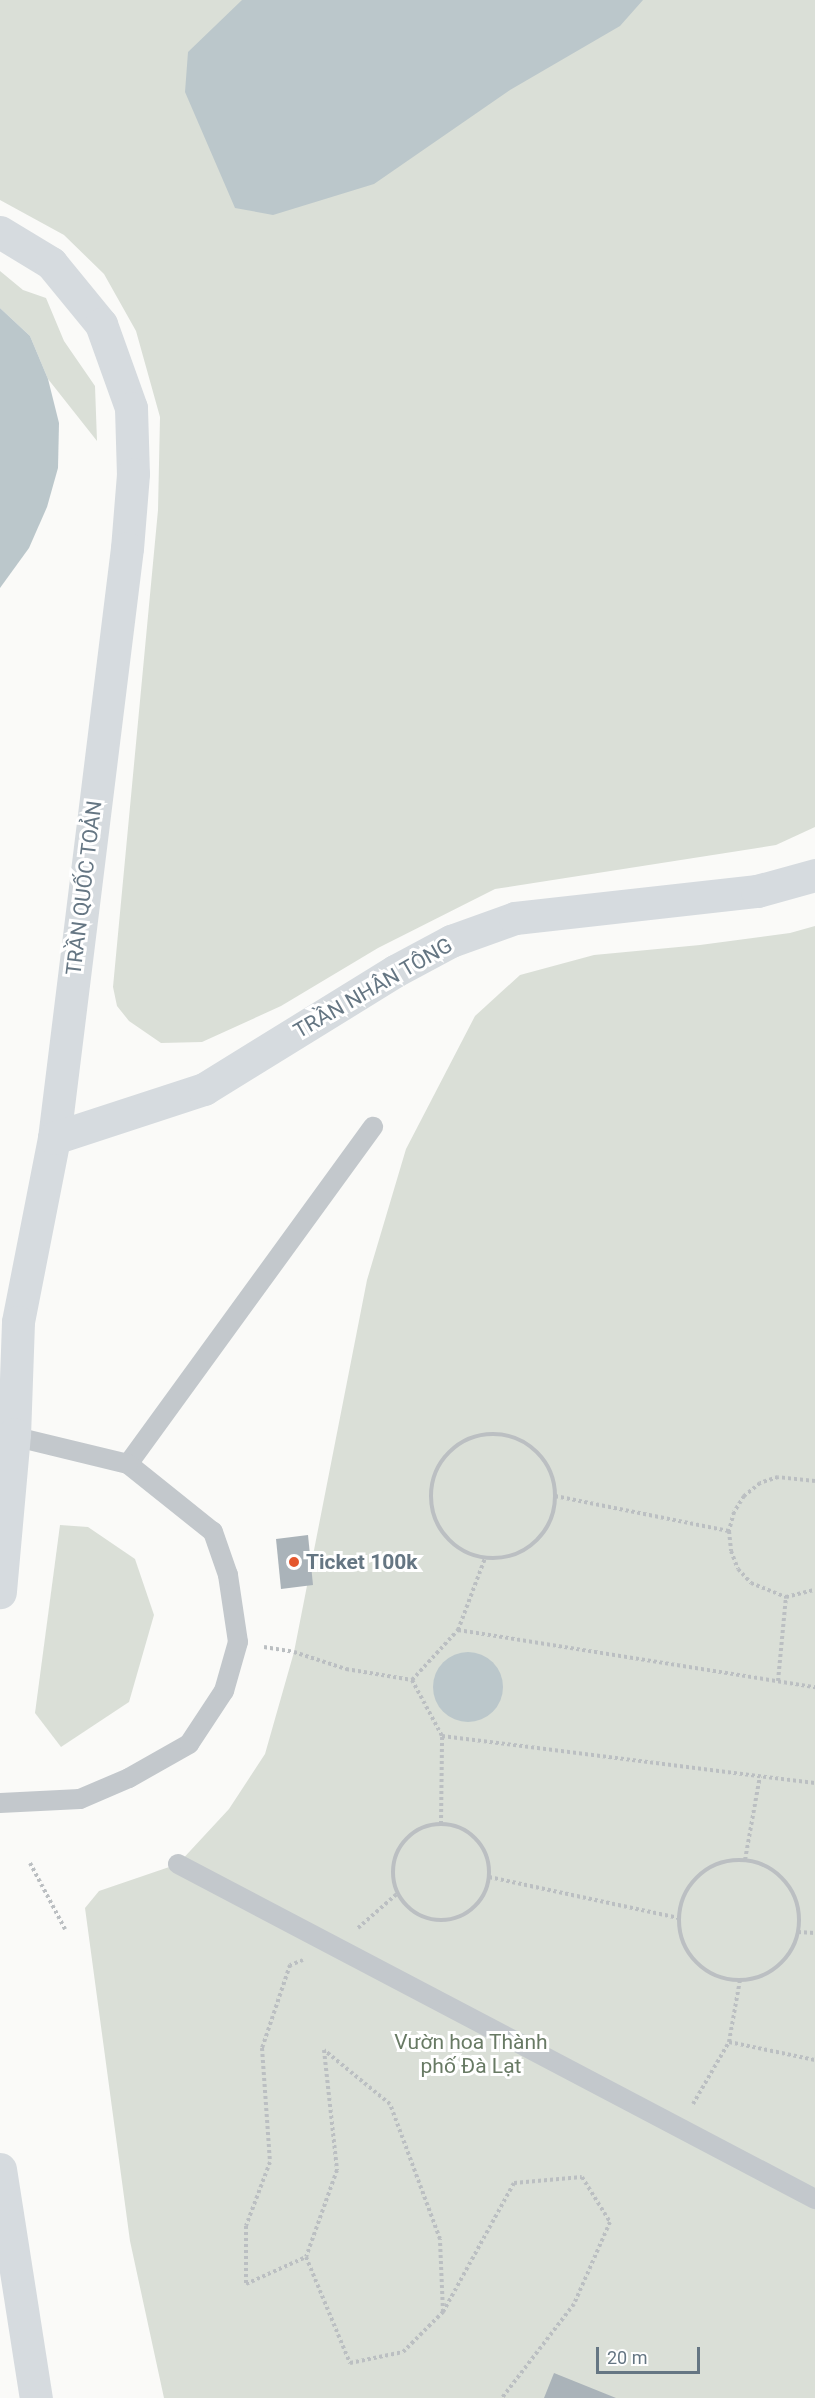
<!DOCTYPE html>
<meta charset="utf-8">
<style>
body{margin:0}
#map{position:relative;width:815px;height:2398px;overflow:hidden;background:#fafaf8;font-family:Roboto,sans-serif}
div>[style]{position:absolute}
.green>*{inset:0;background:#dadfd7}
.water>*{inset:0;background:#bbc7cb}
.round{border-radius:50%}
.building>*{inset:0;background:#aab3b9}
.path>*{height:4px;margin-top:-2px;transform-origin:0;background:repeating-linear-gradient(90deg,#bbbfc2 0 3px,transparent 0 6px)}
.path>.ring{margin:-2px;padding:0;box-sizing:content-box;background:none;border:4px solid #bbbfc2;border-radius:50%}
.service>*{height:20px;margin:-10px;padding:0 10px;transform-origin:10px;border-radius:10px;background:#c3c8cc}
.secondary>*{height:33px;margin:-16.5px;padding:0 16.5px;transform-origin:16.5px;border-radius:16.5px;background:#d6dbdf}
.dots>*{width:16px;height:16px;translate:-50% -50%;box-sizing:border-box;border:3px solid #fff;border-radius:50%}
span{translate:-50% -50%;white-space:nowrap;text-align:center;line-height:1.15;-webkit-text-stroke:6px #fff;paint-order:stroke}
.street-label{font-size:21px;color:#657683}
.poi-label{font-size:21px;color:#657683;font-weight:700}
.left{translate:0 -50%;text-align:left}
.park-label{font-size:21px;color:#687a64}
.scale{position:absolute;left:596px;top:2347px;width:104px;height:27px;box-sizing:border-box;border:3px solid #657683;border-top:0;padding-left:8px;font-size:18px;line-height:21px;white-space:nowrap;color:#657683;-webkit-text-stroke:4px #fff;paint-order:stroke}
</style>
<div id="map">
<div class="green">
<div style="clip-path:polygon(0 0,815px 0,815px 827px,776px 845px,495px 889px,378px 948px,281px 1006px,202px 1042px,161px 1043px,129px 1021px,117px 1006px,113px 987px,158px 510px,160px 417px,136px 331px,104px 274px,64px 235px,0 200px)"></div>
<div style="clip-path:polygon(0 271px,23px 290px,46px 298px,64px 341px,95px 386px,97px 441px,48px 379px,30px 336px,0 308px)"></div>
<div style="clip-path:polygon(815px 926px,815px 2398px,164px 2398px,130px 2241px,85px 1908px,99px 1891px,178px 1864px,229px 1809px,265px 1754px,294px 1652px,367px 1280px,406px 1149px,475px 1016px,520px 975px,594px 955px,700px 945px,790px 933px)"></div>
<div style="clip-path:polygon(60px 1525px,88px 1527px,135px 1559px,154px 1615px,129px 1702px,61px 1747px,35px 1713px)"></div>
</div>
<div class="water">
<div style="clip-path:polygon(242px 0,643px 0,620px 26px,510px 90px,374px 184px,273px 215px,235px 208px,185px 92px,188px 52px)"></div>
<div style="clip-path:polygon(0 308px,30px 336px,48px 379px,59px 423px,58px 468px,47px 507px,29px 548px,0 588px)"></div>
<div class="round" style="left:433px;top:1652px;width:70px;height:70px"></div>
</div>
<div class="building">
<div style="clip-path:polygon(308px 1535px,313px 1585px,281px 1589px,276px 1539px)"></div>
<div style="clip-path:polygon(554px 2373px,616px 2398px,544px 2398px)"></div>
</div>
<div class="path">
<div class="ring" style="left:431px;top:1434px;width:120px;height:120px"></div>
<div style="left:815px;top:1481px;width:37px;rotate:-174deg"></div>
<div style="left:778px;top:1477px;width:19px;rotate:162deg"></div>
<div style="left:760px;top:1483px;width:21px;rotate:141deg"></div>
<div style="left:744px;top:1496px;width:19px;rotate:122deg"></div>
<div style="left:734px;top:1512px;width:20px;rotate:105deg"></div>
<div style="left:729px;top:1531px;width:20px;rotate:84deg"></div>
<div style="left:731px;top:1551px;width:19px;rotate:69deg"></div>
<div style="left:738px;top:1569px;width:19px;rotate:47deg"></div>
<div style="left:751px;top:1583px;width:38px;rotate:22deg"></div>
<div style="left:786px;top:1597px;width:30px;rotate:-14deg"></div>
<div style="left:555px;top:1496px;width:177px;rotate:11.4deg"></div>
<div style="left:458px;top:1630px;width:77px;rotate:-69.4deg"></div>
<div style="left:264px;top:1647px;width:30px;rotate:9deg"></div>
<div style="left:294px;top:1652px;width:55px;rotate:18.1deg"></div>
<div style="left:346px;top:1669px;width:67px;rotate:9.5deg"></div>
<div style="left:412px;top:1680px;width:64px;rotate:61.8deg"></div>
<div style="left:442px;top:1736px;width:376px;rotate:7.2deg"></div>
<div style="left:412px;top:1680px;width:68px;rotate:-47.4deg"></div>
<div style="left:458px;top:1630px;width:362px;rotate:9.1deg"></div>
<div style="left:778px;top:1681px;width:84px;rotate:-84.6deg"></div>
<div style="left:441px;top:1824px;width:88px;rotate:-89.3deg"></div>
<div class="ring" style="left:393px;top:1824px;width:92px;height:92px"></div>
<div style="left:745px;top:1860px;width:85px;rotate:-79.9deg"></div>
<div class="ring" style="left:679px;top:1860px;width:116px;height:116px"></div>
<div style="left:30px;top:1863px;width:75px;rotate:62.1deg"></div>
<div style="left:489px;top:1877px;width:194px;rotate:12.2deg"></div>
<div style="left:358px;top:1928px;width:53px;rotate:-41.2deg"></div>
<div style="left:798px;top:1932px;width:17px;rotate:3deg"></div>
<div style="left:303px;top:1960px;width:14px;rotate:159deg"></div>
<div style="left:290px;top:1965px;width:88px;rotate:108.6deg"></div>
<div style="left:262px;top:2048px;width:114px;rotate:86deg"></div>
<div style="left:270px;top:2162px;width:68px;rotate:110.6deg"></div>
<div style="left:246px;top:2226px;width:58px;rotate:90deg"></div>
<div style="left:246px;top:2284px;width:66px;rotate:-24.2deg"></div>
<div style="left:740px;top:1980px;width:63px;rotate:100.1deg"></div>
<div style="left:729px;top:2042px;width:88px;rotate:11.8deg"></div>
<div style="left:693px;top:2104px;width:72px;rotate:-59.9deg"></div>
<div style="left:443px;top:2312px;width:73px;rotate:-92.4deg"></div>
<div style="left:440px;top:2239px;width:144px;rotate:-110.3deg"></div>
<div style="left:390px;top:2104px;width:85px;rotate:-140.7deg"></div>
<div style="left:324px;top:2050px;width:121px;rotate:83.8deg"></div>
<div style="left:337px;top:2170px;width:92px;rotate:109.6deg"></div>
<div style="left:306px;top:2257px;width:115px;rotate:67.5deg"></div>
<div style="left:350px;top:2363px;width:54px;rotate:-11.7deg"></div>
<div style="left:403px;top:2352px;width:57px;rotate:-45deg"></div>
<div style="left:443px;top:2312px;width:147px;rotate:-61.2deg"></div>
<div style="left:514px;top:2183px;width:68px;rotate:-5deg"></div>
<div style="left:582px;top:2177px;width:53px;rotate:58.1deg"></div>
<div style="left:610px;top:2222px;width:90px;rotate:113.7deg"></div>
<div style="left:574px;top:2304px;width:118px;rotate:127.5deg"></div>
</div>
<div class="service">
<div style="left:128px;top:1464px;width:417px;rotate:-54deg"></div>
<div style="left:0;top:1803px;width:80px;rotate:-2.9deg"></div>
<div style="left:80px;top:1799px;width:53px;rotate:-23.2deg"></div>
<div style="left:129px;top:1778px;width:69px;rotate:-29.5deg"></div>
<div style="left:189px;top:1744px;width:64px;rotate:-56.6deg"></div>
<div style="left:224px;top:1691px;width:51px;rotate:-74.1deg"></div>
<div style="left:238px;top:1642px;width:68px;rotate:-98.5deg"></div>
<div style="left:228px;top:1575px;width:46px;rotate:-109.2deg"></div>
<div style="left:213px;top:1532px;width:109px;rotate:-141.3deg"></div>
<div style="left:128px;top:1464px;width:128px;rotate:-166.4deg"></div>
<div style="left:178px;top:1864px;width:720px;rotate:27.74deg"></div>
</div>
<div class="secondary">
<div style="left:0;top:232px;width:60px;rotate:31.3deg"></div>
<div style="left:51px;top:263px;width:79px;rotate:50.7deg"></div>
<div style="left:101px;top:324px;width:89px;rotate:70.3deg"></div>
<div style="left:131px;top:408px;width:66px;rotate:88.3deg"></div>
<div style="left:133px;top:474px;width:74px;rotate:94.6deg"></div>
<div style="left:127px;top:548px;width:594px;rotate:97.05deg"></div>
<div style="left:54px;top:1138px;width:187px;rotate:101.1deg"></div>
<div style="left:18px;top:1322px;width:112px;rotate:92deg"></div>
<div style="left:14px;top:1434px;width:159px;rotate:95.1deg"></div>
<div style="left:54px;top:1138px;width:158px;rotate:-18.1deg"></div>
<div style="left:204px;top:1089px;width:225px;rotate:-31.7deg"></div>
<div style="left:395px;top:971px;width:64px;rotate:-28.2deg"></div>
<div style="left:451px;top:941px;width:68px;rotate:-19.8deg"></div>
<div style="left:515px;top:918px;width:244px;rotate:-6.4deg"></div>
<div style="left:757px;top:891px;width:60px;rotate:-15.4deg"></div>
<div style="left:0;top:2169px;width:232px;rotate:81.1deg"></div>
</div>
<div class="dots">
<div style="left:294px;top:1562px;background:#e4572e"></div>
</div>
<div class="street-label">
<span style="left:84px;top:888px;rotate:-83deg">TRẦN QUỐC TOẢN</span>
<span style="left:373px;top:988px;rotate:-30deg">TRẦN NHÂN TÔNG</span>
</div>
<div class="poi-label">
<span class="left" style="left:306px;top:1562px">Ticket 100k</span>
</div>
<div class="park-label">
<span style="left:471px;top:2054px">Vườn hoa Thành<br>phố Đà Lạt</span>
</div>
<div class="scale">20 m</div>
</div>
